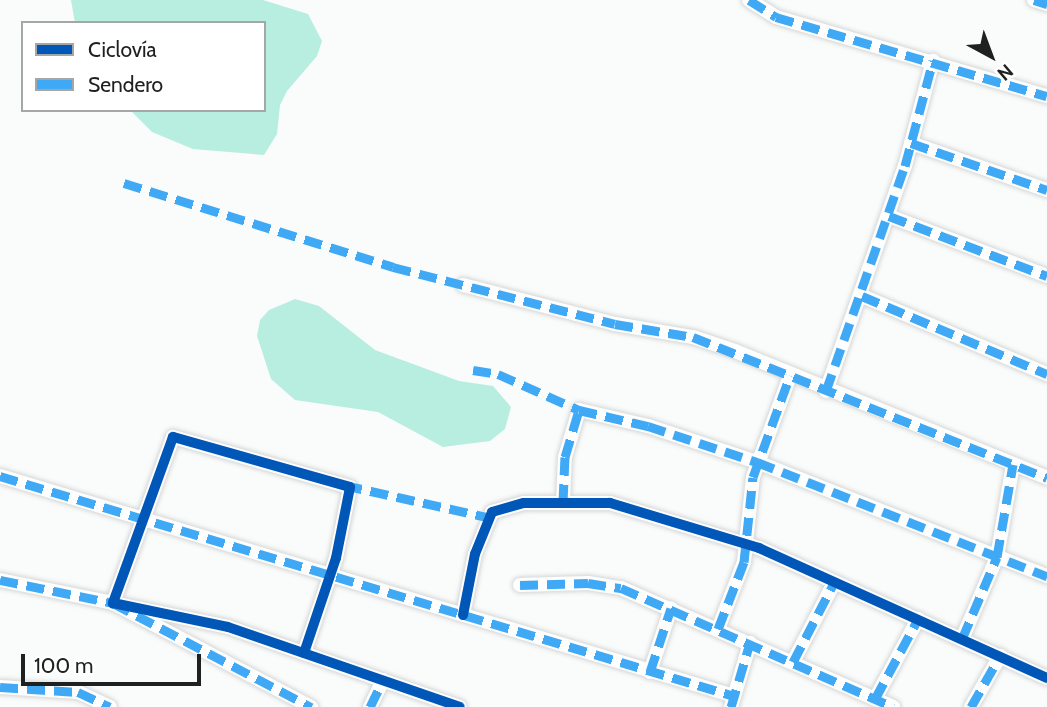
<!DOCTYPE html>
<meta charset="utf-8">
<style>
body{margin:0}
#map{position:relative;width:1047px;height:707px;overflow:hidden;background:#fafbfb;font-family:Cabin,sans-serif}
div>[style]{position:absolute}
.green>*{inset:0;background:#b8eee0}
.roads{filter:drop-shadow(0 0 2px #d6d7d7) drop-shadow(0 0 2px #d6d7d7)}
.street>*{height:14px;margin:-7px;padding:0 7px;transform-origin:7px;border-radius:7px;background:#fefefe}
.quiet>*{height:9px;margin-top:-4.5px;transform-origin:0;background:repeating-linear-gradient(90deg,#3fa9f5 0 18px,transparent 0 27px)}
.cycleway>*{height:10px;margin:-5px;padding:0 5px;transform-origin:5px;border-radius:5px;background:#0057b8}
span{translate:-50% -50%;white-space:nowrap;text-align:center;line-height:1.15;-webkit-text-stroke:5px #fff;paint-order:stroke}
.legend{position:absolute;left:21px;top:21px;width:245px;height:91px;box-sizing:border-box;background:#fff;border:2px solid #a5a6a6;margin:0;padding:9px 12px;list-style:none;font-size:21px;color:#1f2020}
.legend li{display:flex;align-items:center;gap:14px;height:35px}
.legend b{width:35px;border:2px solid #a5a6a6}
.north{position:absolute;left:956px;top:21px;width:70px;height:70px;-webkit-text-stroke:5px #fff;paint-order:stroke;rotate:139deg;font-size:19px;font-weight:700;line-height:28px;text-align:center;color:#1f2020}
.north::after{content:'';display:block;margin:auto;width:24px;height:32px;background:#1f2020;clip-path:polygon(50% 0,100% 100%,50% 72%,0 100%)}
.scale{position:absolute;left:21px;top:654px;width:180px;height:32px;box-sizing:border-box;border:4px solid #1f2020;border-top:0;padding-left:9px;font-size:21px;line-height:24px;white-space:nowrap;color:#1f2020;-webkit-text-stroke:5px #fff;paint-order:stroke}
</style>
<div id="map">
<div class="green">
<div style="clip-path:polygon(71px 0,263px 0,308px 14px,322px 41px,317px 56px,287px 91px,280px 105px,277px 134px,264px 155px,193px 149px,152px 132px,130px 110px,264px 110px,264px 23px,75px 23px)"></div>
<div style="clip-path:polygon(295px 299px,319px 306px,375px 350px,459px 381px,493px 386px,511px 407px,505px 429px,490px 441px,443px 447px,378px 412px,295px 400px,271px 379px,257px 336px,260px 320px,269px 310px)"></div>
</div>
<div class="roads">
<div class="street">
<div style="left:749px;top:0;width:32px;rotate:32deg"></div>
<div style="left:776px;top:17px;width:282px;rotate:16.3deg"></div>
<div style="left:1034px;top:0;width:14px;rotate:17deg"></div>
<div style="left:911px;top:143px;width:144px;rotate:19.1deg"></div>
<div style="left:889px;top:216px;width:169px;rotate:20.8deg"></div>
<div style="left:463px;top:285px;width:157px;rotate:14.4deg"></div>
<div style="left:615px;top:324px;width:79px;rotate:9.5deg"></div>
<div style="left:693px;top:337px;width:44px;rotate:18.4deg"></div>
<div style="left:735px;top:351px;width:337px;rotate:22.1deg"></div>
<div style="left:862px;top:296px;width:201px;rotate:22.9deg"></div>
<div style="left:826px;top:391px;width:238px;rotate:-70.7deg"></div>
<div style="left:905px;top:166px;width:109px;rotate:-75.1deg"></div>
<div style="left:0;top:476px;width:766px;rotate:16.68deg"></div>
<div style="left:563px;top:502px;width:45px;rotate:-87.5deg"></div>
<div style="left:565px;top:457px;width:49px;rotate:-73.4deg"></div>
<div style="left:579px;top:410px;width:71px;rotate:13.1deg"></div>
<div style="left:648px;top:426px;width:115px;rotate:18.3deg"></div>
<div style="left:757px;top:462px;width:312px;rotate:21.5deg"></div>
<div style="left:0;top:580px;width:115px;rotate:11.5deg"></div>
<div style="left:113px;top:603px;width:224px;rotate:27.7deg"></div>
<div style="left:520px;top:585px;width:68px;rotate:-1.7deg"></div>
<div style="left:588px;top:583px;width:33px;rotate:9deg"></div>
<div style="left:621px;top:588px;width:297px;rotate:23.6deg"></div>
<div style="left:463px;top:615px;width:62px;rotate:-78.9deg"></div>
<div style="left:475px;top:554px;width:45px;rotate:-68deg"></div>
<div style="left:492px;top:512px;width:33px;rotate:-16deg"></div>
<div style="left:524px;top:503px;width:86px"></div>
<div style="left:610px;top:503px;width:156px;rotate:16.8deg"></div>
<div style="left:759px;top:548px;width:316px;rotate:24.3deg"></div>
<div style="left:718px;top:629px;width:72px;rotate:-68.8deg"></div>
<div style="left:744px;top:562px;width:85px;rotate:-84deg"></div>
<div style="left:753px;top:477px;width:108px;rotate:-69.9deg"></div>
<div style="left:962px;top:639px;width:89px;rotate:-66.9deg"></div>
<div style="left:997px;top:557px;width:94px;rotate:-80.2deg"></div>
<div style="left:304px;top:653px;width:100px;rotate:-71.4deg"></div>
<div style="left:336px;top:558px;width:72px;rotate:-78.8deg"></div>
<div style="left:350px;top:487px;width:184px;rotate:-164.2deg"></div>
<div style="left:173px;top:437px;width:177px;rotate:109.9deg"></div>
<div style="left:113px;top:603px;width:117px;rotate:11.8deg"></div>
<div style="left:228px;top:627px;width:245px;rotate:19deg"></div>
<div style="left:793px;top:662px;width:89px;rotate:-62.6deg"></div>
<div style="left:650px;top:672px;width:67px;rotate:-71.8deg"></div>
<div style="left:0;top:687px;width:78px;rotate:3.7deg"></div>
<div style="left:78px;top:692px;width:35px;rotate:25deg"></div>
<div style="left:875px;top:699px;width:91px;rotate:-61.7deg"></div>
<div style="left:370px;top:707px;width:30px;rotate:-64deg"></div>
<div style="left:731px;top:707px;width:67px;rotate:-73.5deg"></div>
<div style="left:971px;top:707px;width:59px;rotate:-60.4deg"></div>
</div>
</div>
<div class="quiet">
<div style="left:749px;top:0;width:32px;rotate:32deg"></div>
<div style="left:776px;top:17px;width:282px;rotate:16.3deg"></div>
<div style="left:1034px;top:0;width:14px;rotate:17deg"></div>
<div style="left:911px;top:143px;width:144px;rotate:19.1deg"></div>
<div style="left:124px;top:183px;width:282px;rotate:17.3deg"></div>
<div style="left:393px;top:267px;width:229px;rotate:14.4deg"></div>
<div style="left:615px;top:324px;width:79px;rotate:9.5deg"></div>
<div style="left:693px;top:337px;width:381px;rotate:21.7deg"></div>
<div style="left:889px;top:216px;width:169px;rotate:20.8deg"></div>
<div style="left:862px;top:296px;width:201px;rotate:22.9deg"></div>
<div style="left:473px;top:370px;width:25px;rotate:9deg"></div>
<div style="left:498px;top:374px;width:89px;rotate:24deg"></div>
<div style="left:579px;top:410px;width:71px;rotate:13.1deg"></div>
<div style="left:648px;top:426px;width:115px;rotate:18.3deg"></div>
<div style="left:757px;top:462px;width:312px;rotate:21.5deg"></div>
<div style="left:826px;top:391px;width:238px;rotate:-70.7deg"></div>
<div style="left:905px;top:166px;width:109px;rotate:-75.1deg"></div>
<div style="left:0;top:476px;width:766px;rotate:16.68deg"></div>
<div style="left:344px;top:485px;width:147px;rotate:12.6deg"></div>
<div style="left:563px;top:502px;width:45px;rotate:-87.5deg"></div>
<div style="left:565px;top:457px;width:49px;rotate:-73.4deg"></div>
<div style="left:0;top:580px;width:115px;rotate:11.5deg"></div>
<div style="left:113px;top:603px;width:224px;rotate:27.7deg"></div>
<div style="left:520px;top:585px;width:68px;rotate:-1.7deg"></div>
<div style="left:588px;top:583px;width:33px;rotate:9deg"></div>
<div style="left:621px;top:588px;width:297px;rotate:23.6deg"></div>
<div style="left:718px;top:629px;width:72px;rotate:-68.8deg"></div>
<div style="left:744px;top:562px;width:85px;rotate:-84deg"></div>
<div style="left:753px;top:477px;width:108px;rotate:-69.9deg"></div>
<div style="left:962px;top:639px;width:89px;rotate:-66.9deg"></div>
<div style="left:997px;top:557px;width:94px;rotate:-80.2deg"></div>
<div style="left:793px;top:662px;width:89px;rotate:-62.6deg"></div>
<div style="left:650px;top:672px;width:67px;rotate:-71.8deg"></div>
<div style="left:0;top:687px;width:78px;rotate:3.7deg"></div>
<div style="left:78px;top:692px;width:35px;rotate:25deg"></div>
<div style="left:875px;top:699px;width:91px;rotate:-61.7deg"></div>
<div style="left:370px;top:707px;width:30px;rotate:-64deg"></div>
<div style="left:731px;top:707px;width:67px;rotate:-73.5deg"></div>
<div style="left:971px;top:707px;width:59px;rotate:-60.4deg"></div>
</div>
<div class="cycleway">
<div style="left:463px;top:615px;width:62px;rotate:-78.9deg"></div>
<div style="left:475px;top:554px;width:45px;rotate:-68deg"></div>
<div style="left:492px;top:512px;width:33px;rotate:-16deg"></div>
<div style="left:524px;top:503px;width:86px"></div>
<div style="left:610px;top:503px;width:156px;rotate:16.8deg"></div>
<div style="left:759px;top:548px;width:316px;rotate:24.3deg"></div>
<div style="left:304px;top:653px;width:100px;rotate:-71.4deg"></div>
<div style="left:336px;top:558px;width:72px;rotate:-78.8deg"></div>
<div style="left:350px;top:487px;width:184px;rotate:-164.2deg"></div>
<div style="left:173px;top:437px;width:177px;rotate:109.9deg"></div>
<div style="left:113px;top:603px;width:117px;rotate:11.8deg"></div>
<div style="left:228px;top:627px;width:245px;rotate:19deg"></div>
</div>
<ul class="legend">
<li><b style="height:9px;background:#0057b8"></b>Ciclovía</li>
<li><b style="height:9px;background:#3fa9f5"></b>Sendero</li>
</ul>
<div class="north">N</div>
<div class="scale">100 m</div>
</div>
